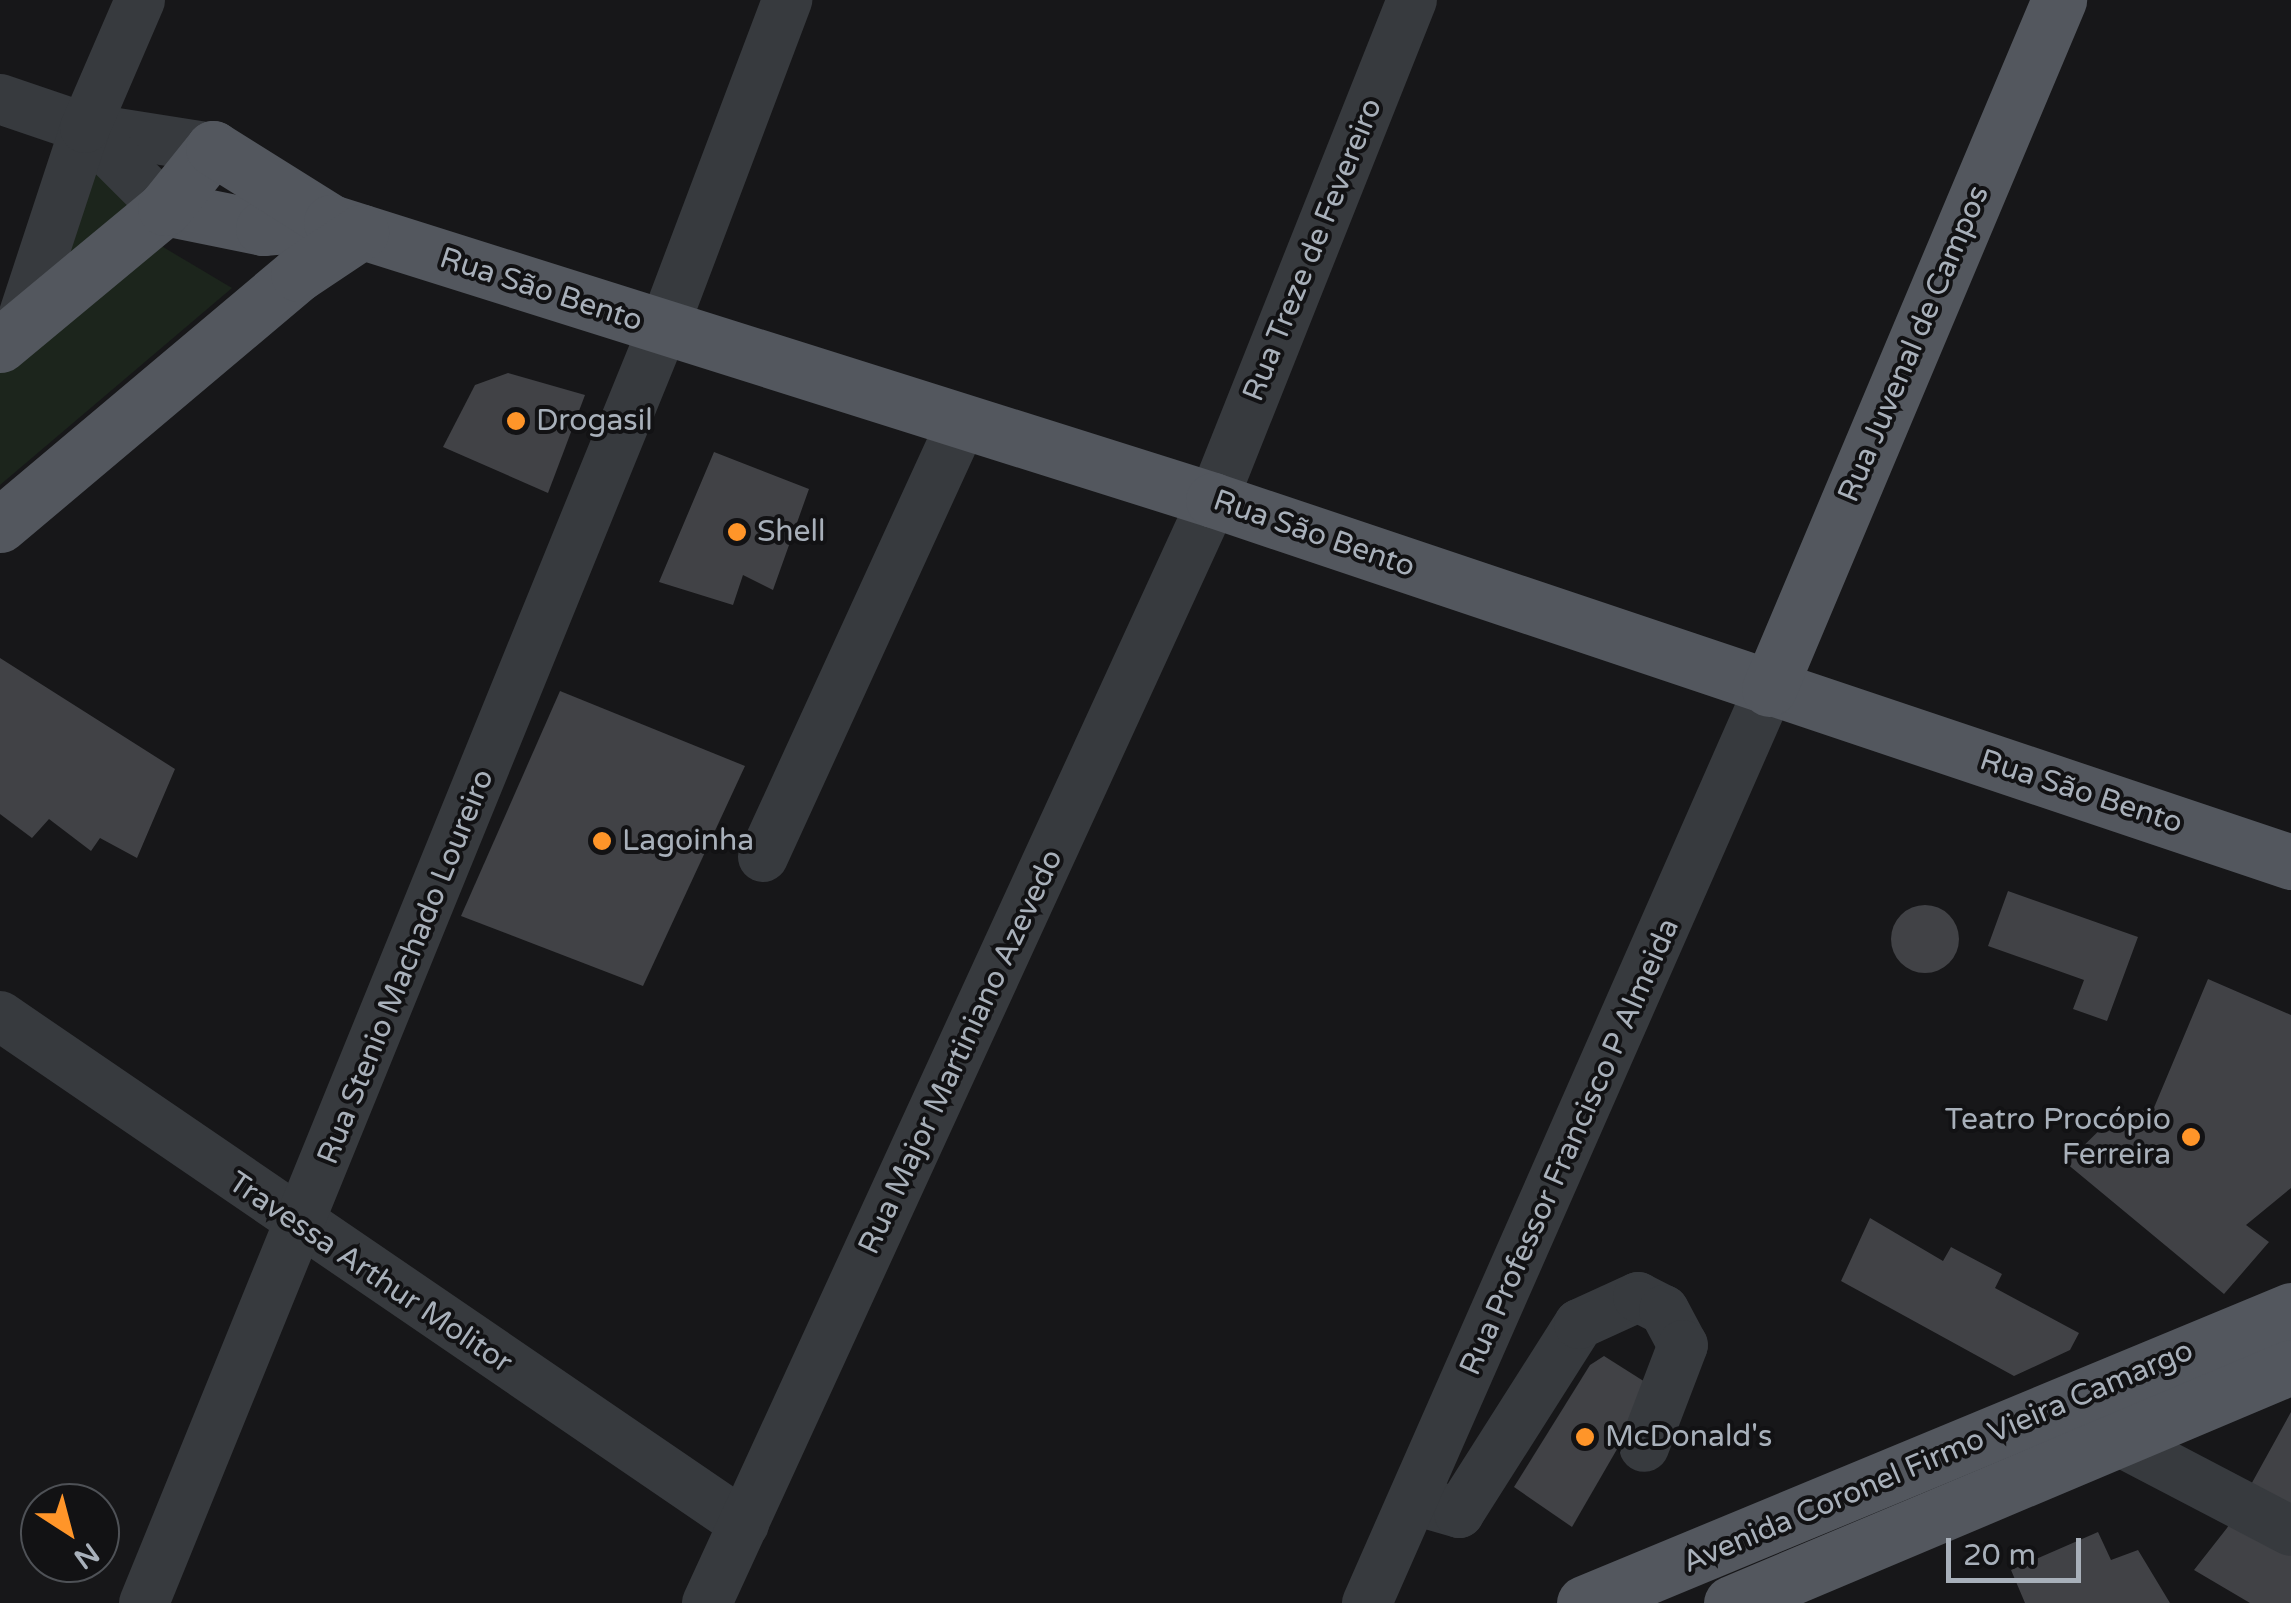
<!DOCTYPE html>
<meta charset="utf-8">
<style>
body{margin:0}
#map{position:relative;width:2291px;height:1603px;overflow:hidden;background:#171719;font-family:"Varela Round",sans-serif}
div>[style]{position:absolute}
.green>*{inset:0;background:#1c251c}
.building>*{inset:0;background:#414246}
.round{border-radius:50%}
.minor>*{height:50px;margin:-25px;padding:0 25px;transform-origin:25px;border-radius:25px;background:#373a3e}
.major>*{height:55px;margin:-27.5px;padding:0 27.5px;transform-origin:27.5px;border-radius:27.5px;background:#53575e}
.dots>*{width:28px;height:28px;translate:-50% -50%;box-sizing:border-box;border:5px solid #121214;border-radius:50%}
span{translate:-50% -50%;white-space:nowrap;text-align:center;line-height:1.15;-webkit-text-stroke:8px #121214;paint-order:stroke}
.street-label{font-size:30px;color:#a8b0ba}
.poi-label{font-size:30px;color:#a8b0ba}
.left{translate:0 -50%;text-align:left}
.right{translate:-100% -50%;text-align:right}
.north{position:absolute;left:20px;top:1483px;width:100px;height:100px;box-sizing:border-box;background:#121214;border:2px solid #4e5156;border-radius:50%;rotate:144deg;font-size:28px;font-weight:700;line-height:40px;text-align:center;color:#a8b0ba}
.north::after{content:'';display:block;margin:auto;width:35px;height:45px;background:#ff9529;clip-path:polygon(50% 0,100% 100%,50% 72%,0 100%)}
.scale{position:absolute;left:1946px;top:1538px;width:135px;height:45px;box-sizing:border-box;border:5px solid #a8b0ba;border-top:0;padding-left:12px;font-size:30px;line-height:35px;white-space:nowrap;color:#a8b0ba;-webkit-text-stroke:8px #121214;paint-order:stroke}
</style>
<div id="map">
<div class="green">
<div style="clip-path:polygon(83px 160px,145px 207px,48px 289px)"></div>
<div style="clip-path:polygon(153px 241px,232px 288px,0 485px,0 360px)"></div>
</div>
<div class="building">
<div style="clip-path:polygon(508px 373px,585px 395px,548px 493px,443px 447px,475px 385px)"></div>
<div style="clip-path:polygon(714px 452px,809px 489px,773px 590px,743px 575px,733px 605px,659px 582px)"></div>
<div style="clip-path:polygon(0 658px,175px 769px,137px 858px,100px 838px,91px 851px,49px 819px,32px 838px,0 814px)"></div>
<div style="clip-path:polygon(560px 691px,745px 766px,643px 986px,461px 916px)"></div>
<div style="clip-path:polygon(2008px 891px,2138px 937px,2107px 1021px,2073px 1009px,2084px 980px,1988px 946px)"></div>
<div class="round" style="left:1891px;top:905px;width:68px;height:68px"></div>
<div style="clip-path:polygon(2208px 979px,2291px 1015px,2291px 1188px,2246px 1225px,2269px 1242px,2224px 1294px,2066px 1163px,2118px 1112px,2153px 1110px)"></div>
<div style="clip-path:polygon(1870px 1218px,1943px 1261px,1951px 1247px,2002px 1274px,1995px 1288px,2079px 1333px,2070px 1350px,2014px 1376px,1841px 1281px)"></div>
<div style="clip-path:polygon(1604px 1356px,1653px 1387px,1572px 1527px,1514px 1487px,1590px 1365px)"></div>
<div style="clip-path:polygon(2291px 1412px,2291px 1603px,2250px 1603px,2194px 1570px,2227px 1528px)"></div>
<div style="clip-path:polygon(2098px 1532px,2111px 1560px,2138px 1550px,2170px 1603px,2025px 1603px,2011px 1570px)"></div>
</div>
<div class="minor">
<div style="left:0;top:99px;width:90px;rotate:18.8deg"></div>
<div style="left:85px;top:128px;width:130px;rotate:8.9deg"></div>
<div style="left:85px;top:128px;width:113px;rotate:45deg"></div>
<div style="left:19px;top:329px;width:212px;rotate:-71.8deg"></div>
<div style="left:85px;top:128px;width:139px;rotate:-66.7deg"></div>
<div style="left:763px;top:857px;width:478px;rotate:-65.4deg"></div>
<div style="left:0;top:1016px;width:901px;rotate:34.33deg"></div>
<div style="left:2117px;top:1440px;width:196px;rotate:27.6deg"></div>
<div style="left:1414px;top:1500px;width:47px;rotate:16.1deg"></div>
<div style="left:1459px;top:1513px;width:224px;rotate:-57.6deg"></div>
<div style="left:1579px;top:1324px;width:65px;rotate:-24.6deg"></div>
<div style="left:1638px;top:1297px;width:29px;rotate:27deg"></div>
<div style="left:1664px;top:1310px;width:40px;rotate:62deg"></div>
<div style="left:1683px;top:1345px;width:109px;rotate:110.9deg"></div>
<div style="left:144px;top:1603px;width:1376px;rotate:-67.84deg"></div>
<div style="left:663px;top:329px;width:352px;rotate:-69.3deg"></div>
<div style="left:707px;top:1603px;width:1214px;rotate:-65.36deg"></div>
<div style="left:1213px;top:500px;width:538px;rotate:-68.3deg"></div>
<div style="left:1367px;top:1603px;width:998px;rotate:-66.26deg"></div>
</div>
<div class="major">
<div style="left:165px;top:208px;width:100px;rotate:11.5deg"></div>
<div style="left:263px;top:228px;width:68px;rotate:-5deg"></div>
<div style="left:0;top:345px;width:214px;rotate:-39.7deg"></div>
<div style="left:165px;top:208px;width:77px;rotate:-51.3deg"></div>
<div style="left:213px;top:148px;width:139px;rotate:32.1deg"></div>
<div style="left:331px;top:222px;width:925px;rotate:17.49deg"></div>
<div style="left:1213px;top:500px;width:1137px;rotate:18.56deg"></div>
<div style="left:0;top:525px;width:390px;rotate:-40.1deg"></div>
<div style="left:298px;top:274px;width:76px;rotate:-33.7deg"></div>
<div style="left:1769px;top:689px;width:748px;rotate:-67.17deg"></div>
<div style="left:1584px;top:1603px;width:765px;rotate:-22.51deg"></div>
<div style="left:1731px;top:1603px;width:608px;rotate:-22.85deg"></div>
</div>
<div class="dots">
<div style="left:516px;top:421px;background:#ff9529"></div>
<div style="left:737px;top:532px;background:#ff9529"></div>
<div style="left:602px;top:841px;background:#ff9529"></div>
<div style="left:2191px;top:1137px;background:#ff9529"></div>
<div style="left:1585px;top:1437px;background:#ff9529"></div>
</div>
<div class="street-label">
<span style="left:1313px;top:250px;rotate:-68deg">Rua Treze de Fevereiro</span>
<span style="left:541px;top:290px;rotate:18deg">Rua São Bento</span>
<span style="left:1914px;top:344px;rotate:-67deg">Rua Juvenal de Campos</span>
<span style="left:1314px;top:534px;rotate:19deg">Rua São Bento</span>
<span style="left:2081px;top:792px;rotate:18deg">Rua São Bento</span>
<span style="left:406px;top:967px;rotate:-68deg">Rua Stenio Machado Loureiro</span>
<span style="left:961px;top:1052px;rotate:-65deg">Rua Major Martiniano Azevedo</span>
<span style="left:1570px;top:1147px;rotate:-66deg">Rua Professor Francisco P Almeida</span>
<span style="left:370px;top:1273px;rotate:34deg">Travessa Arthur Molitor</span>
<span style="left:1938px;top:1457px;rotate:-23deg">Avenida Coronel Firmo Vieira Camargo</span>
</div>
<div class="poi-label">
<span class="left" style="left:536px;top:421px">Drogasil</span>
<span class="left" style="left:757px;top:532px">Shell</span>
<span class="left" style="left:622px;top:841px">Lagoinha</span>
<span class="right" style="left:2171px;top:1137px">Teatro Procópio<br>Ferreira</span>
<span class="left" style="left:1605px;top:1437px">McDonald's</span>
</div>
<div class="north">N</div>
<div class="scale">20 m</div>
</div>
